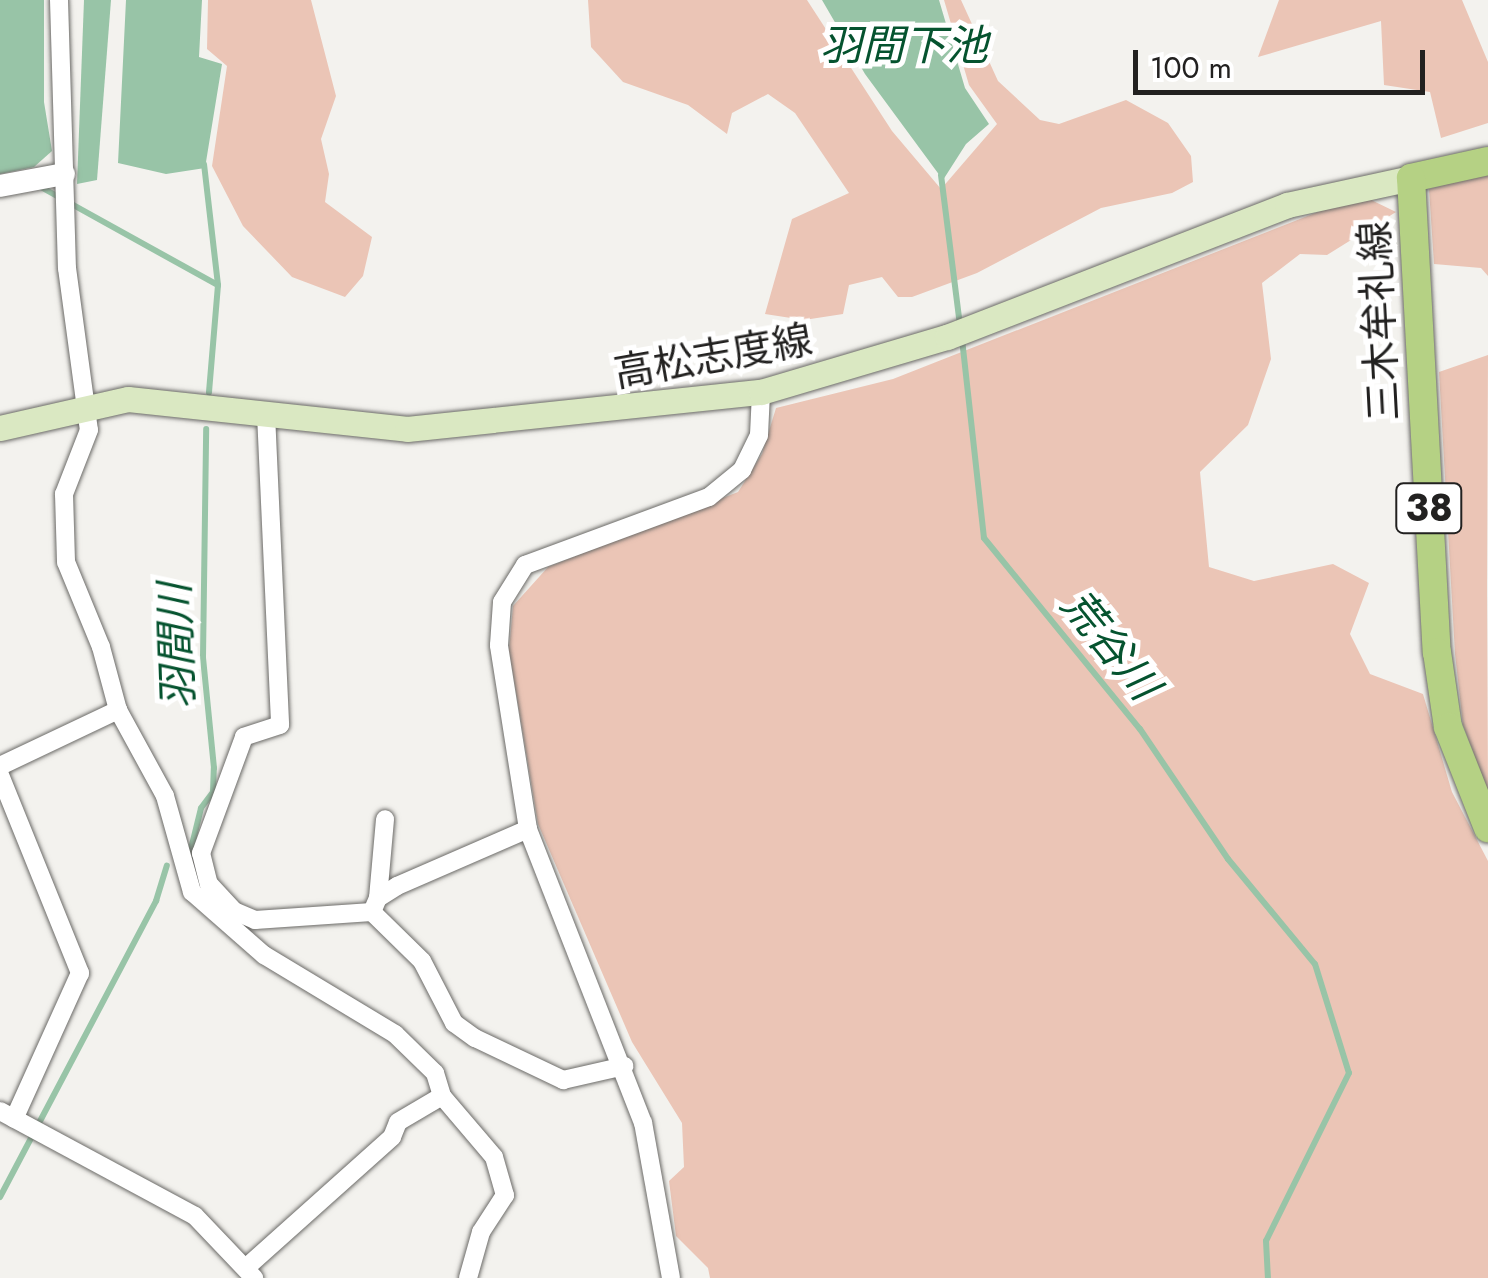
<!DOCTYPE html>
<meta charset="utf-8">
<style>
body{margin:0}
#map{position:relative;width:1488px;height:1278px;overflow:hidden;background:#f3f2ee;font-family:Jost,"Noto Sans JP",sans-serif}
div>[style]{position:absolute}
.green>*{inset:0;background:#ebc5b6}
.water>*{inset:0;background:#98c4a7}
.stream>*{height:6px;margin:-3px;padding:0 3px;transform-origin:3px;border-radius:3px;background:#98c4a7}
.roads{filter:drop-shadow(0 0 2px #6b6a67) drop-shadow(0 0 2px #6b6a67)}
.minor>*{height:18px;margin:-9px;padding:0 9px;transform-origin:9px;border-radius:9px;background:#fff}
.tertiary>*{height:22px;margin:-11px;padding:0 11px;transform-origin:11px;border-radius:11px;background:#fff}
.secondary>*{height:25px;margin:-12.5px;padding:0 12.5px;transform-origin:12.5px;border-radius:12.5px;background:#dae8c2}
.primary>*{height:28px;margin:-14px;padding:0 14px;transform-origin:14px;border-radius:14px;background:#b5d184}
span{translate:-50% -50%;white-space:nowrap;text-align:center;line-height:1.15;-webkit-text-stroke:10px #fff;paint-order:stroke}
.shield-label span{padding:2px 8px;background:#fff;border:2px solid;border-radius:8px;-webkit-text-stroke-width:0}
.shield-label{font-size:38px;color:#222120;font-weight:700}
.street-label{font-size:40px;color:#222120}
.water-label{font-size:42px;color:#05532f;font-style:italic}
.scale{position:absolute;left:1133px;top:50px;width:292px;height:45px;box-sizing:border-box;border:5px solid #222120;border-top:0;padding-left:12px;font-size:30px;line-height:35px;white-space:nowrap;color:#222120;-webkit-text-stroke:8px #fff;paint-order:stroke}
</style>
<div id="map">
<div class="green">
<div style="clip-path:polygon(208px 0,311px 0,336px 96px,321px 139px,329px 174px,325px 202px,372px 237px,363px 276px,345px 297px,292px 277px,243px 226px,212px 166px,227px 66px,207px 49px)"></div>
<div style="clip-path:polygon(588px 0,807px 0,892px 131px,941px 189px,997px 124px,969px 85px,944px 0,961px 0,998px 81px,1040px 120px,1059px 124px,1126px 100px,1168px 123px,1191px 156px,1193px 182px,1172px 193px,1101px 208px,977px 273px,912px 297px,898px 297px,882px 277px,849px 285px,843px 314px,804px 320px,765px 314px,792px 219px,849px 193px,795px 113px,768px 94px,732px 113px,727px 134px,688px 105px,623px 82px,591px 47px)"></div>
<div style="clip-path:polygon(1279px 0,1462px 0,1488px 62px,1488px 123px,1441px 138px,1430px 92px,1384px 85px,1381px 21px,1258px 57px)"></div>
<div style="clip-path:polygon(1488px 173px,1488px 276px,1481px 268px,1434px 264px,1429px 189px)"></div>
<div style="clip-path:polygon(1361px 195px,1396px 212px,1327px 255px,1300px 254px,1262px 283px,1271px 359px,1248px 425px,1200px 472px,1209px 567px,1254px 581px,1333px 564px,1369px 583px,1350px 634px,1370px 674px,1423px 694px,1452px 792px,1488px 861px,1488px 1278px,710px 1278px,708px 1268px,676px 1236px,669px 1181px,684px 1167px,682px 1123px,632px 1042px,538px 824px,509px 650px,513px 606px,548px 567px,738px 492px,762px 454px,776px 408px,893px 379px)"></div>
<div style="clip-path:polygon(1488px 355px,1487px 590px,1488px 792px,1463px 725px,1455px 654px,1439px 372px)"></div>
</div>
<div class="water">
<div style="clip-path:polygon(0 0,44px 0,44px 102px,52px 151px,34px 167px,0 174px)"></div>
<div style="clip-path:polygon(84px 0,111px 0,97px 180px,77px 184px)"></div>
<div style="clip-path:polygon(126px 0,202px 0,199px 57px,222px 64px,205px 168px,166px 174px,118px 163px)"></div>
<div style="clip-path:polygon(822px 0,939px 0,965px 88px,989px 124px,966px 144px,943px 180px,865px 74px)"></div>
</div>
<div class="stream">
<div style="left:204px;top:164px;width:122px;rotate:83.4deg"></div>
<div style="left:218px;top:285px;width:108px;rotate:94.8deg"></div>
<div style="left:941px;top:175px;width:152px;rotate:82.8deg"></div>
<div style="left:39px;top:186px;width:202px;rotate:29deg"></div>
<div style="left:962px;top:339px;width:200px;rotate:83.7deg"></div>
<div style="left:984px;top:538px;width:247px;rotate:50.8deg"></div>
<div style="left:1140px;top:729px;width:157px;rotate:55.9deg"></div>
<div style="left:1228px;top:859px;width:136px;rotate:50.4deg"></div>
<div style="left:1315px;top:964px;width:114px;rotate:72.7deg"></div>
<div style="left:1349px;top:1073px;width:187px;rotate:116.3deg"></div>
<div style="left:1266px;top:1241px;width:37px;rotate:87deg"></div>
<div style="left:189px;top:857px;width:50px;rotate:-76.2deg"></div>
<div style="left:201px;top:808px;width:20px;rotate:-53deg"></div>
<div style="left:213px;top:792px;width:24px;rotate:-88deg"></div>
<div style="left:214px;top:768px;width:112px;rotate:-95.7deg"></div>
<div style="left:203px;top:657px;width:228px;rotate:-89.2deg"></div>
<div style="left:0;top:1197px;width:335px;rotate:-62.2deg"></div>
<div style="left:156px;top:901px;width:37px;rotate:-73deg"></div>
</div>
<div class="roads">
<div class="minor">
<div style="left:59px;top:0;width:268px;rotate:88.3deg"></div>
<div style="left:67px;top:268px;width:163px;rotate:82.3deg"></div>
<div style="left:89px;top:430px;width:69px;rotate:111.3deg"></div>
<div style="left:64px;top:494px;width:68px;rotate:88.3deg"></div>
<div style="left:66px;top:562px;width:92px;rotate:67.6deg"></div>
<div style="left:101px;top:647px;width:65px;rotate:74.9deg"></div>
<div style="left:118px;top:710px;width:98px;rotate:61.3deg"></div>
<div style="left:165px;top:796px;width:100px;rotate:74.3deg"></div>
<div style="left:192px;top:892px;width:96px;rotate:41.2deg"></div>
<div style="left:264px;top:955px;width:153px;rotate:31.1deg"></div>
<div style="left:395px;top:1034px;width:56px;rotate:44.3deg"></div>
<div style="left:435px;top:1073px;width:24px;rotate:73deg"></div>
<div style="left:442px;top:1096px;width:80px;rotate:49.6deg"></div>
<div style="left:494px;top:1157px;width:40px;rotate:74deg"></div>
<div style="left:505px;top:1195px;width:44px;rotate:123deg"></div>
<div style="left:481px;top:1232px;width:48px;rotate:105.8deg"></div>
<div style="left:266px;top:414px;width:311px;rotate:87.4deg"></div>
<div style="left:280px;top:725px;width:38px;rotate:162deg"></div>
<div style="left:244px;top:737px;width:124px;rotate:110.3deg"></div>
<div style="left:201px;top:853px;width:32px;rotate:76deg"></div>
<div style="left:209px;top:884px;width:37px;rotate:47deg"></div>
<div style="left:234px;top:911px;width:23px;rotate:23deg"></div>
<div style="left:255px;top:920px;width:117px;rotate:-3.9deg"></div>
<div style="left:372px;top:912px;width:70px;rotate:44.4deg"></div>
<div style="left:422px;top:961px;width:70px;rotate:62.7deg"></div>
<div style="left:454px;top:1023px;width:26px;rotate:36deg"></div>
<div style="left:475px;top:1038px;width:98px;rotate:25.5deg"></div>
<div style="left:563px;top:1080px;width:63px;rotate:-12.9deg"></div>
<div style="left:0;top:766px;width:131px;rotate:-25.4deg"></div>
<div style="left:0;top:775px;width:214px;rotate:68deg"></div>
<div style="left:80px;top:973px;width:160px;rotate:114.3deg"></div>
<div style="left:378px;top:898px;width:79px;rotate:-84.9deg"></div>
<div style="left:372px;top:912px;width:15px;rotate:-67deg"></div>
<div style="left:378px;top:898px;width:22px;rotate:-32deg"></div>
<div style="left:397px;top:886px;width:143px;rotate:-23.5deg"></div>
<div style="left:0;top:1111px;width:221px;rotate:28.3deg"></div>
<div style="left:195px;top:1216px;width:86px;rotate:46.4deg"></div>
<div style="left:249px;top:1265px;width:192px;rotate:-41.8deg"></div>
<div style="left:392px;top:1137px;width:16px;rotate:-68deg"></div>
<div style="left:398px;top:1122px;width:51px;rotate:-30.6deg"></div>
<div style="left:671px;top:1278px;width:158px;rotate:-100.2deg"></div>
<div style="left:643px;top:1123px;width:316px;rotate:-111.4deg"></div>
<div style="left:528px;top:829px;width:186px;rotate:-99deg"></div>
<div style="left:499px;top:645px;width:43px;rotate:-86deg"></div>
<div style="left:502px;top:602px;width:44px;rotate:-58.1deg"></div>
<div style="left:525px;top:565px;width:196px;rotate:-20.3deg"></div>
<div style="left:709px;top:497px;width:43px;rotate:-39.3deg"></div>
<div style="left:742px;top:470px;width:39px;rotate:-64deg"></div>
<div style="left:759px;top:435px;width:43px;rotate:-87.3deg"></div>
</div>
<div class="tertiary">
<div style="left:0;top:186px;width:65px;rotate:-10.6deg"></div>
</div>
<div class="secondary">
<div style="left:0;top:428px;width:131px;rotate:-12.8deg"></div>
<div style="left:128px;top:399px;width:281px;rotate:6.1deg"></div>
<div style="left:407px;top:429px;width:356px;rotate:-6deg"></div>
<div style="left:761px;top:392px;width:194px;rotate:-16.5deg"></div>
<div style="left:947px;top:337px;width:365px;rotate:-21.2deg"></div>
<div style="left:1287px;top:205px;width:127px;rotate:-12.3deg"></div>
</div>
<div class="primary">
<div style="left:1488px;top:161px;width:79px;rotate:167.6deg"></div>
<div style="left:1411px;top:178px;width:475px;rotate:86.9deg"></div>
<div style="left:1437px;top:652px;width:76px;rotate:81.7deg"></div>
<div style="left:1448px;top:727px;width:109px;rotate:68.4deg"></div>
</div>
</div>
<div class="shield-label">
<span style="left:1429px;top:508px">38</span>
</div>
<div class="street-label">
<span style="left:1379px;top:321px;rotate:-93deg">三木牟礼線</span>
<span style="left:713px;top:356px;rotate:-10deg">高松志度線</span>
</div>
<div class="water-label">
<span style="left:904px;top:46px">羽間下池</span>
<span style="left:1110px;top:645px;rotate:51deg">荒谷川</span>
<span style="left:177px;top:646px;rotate:-92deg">羽間川</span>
</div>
<div class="scale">100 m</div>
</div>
